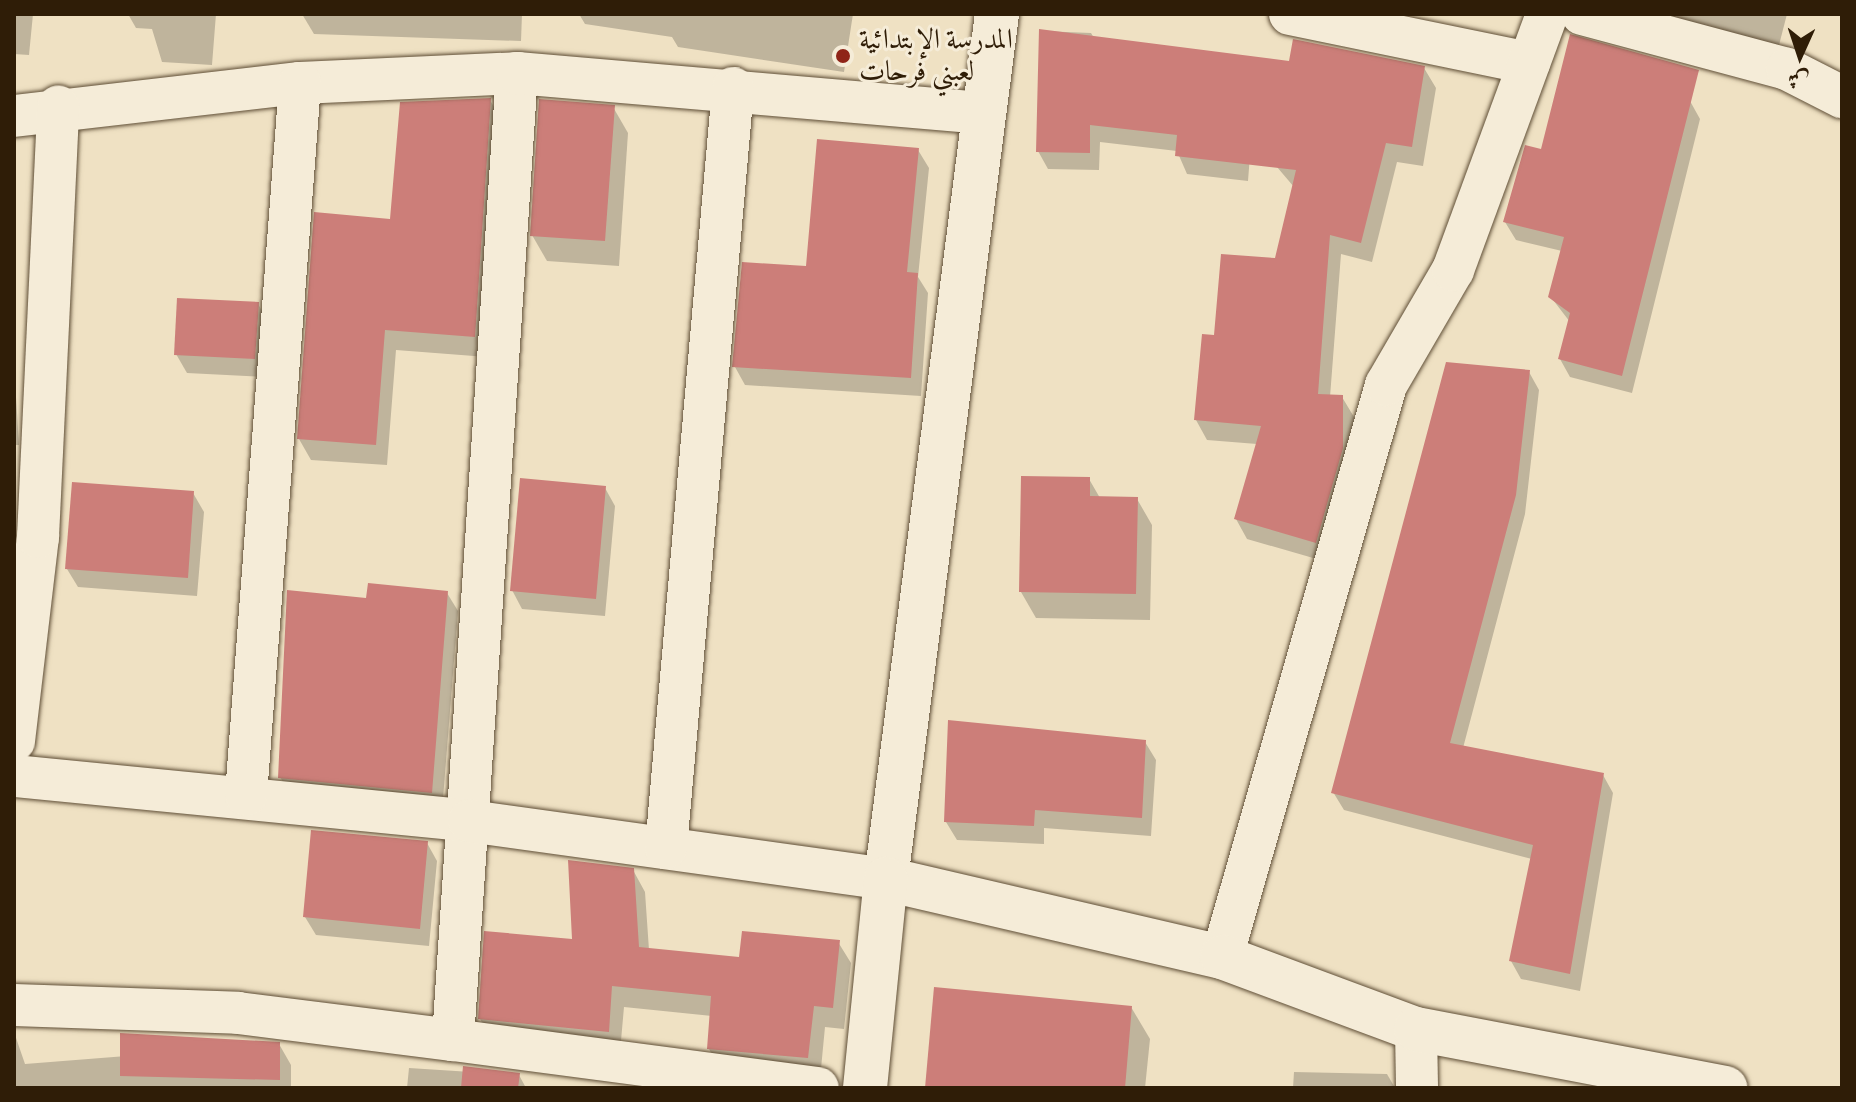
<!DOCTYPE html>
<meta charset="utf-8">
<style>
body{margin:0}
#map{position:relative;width:1856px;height:1102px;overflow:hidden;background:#efe1c3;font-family:"IM FELL Double Pica",Amiri,serif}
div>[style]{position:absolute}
.shadow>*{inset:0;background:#0003}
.building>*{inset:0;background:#cc7e79}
.roads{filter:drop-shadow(0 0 2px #5f4e36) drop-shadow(0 0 2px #5f4e36)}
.street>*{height:42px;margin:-21px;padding:0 21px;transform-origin:21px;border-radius:21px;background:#f5ecd8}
.secondary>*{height:44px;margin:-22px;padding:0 22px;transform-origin:22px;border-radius:22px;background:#f5ecd8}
.dots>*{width:22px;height:22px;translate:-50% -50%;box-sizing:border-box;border:4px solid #f5ecd8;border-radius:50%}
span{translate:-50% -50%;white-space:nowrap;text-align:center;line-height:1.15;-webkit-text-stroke:6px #f5ecd8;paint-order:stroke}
.poi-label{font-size:28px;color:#2f1d07}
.left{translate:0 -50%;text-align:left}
.frame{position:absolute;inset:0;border:16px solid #2f1d07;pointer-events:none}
.north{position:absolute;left:1760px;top:16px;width:80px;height:80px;-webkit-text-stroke:6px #f5ecd8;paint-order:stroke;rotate:183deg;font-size:22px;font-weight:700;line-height:32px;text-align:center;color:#2f1d07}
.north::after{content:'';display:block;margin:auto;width:28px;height:36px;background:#2f1d07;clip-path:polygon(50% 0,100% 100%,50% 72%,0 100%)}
</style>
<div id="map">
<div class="shadow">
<div style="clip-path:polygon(14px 14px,33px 14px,29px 55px,14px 54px)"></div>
<div style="clip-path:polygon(128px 14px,216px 14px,212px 65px,162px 62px,152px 29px,136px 28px)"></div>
<div style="clip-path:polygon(302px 14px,522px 14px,521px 41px,314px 34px)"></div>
<div style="clip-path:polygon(579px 14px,853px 14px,844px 72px,678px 47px,672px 37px,585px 24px)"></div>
<div style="clip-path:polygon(1622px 14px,1787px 14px,1778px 49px)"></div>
<div style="clip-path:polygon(1041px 31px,1091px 33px,1097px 43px,1256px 77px,1248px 181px,1187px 174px,1177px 151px,1100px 142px,1099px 170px,1048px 169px,1038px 151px)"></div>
<div style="clip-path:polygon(1424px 68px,1436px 88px,1423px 166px,1397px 162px,1372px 262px,1341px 254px,1330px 397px,1342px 397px,1354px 417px,1353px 469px,1327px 562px,1247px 539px,1236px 519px,1257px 444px,1207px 440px,1196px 420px,1216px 337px,1276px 260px,1294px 187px,1277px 167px)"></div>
<div style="clip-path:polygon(490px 100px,502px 121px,487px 357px,396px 350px,387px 465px,311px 460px,299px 439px)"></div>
<div style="clip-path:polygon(1690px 101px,1700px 119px,1632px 393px,1570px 377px,1560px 359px,1570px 322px,1550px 296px,1562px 251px,1516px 240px,1505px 222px,1542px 151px)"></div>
<div style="clip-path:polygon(613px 107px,628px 133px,619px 266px,547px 261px,532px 235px)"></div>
<div style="clip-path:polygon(918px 150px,929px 168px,918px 277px,928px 293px,921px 396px,745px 385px,735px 367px)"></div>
<div style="clip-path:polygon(258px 304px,269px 323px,264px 377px,187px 373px,176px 354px)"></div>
<div style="clip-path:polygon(1529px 372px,1539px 390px,1525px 514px,1463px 748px,1603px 775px,1613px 793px,1580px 991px,1521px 979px,1511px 961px,1532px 859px,1344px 810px,1333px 792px)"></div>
<div style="clip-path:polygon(14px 378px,15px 381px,19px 445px,14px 445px)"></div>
<div style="clip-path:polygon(1089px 479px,1100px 498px,1137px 499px,1152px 525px,1150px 620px,1036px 618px,1021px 592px)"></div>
<div style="clip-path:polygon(605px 488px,615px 506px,605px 616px,522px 609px,512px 590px)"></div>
<div style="clip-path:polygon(193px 493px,204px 512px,197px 596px,78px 587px,67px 569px)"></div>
<div style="clip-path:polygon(447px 593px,458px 611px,442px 811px,291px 796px,280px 777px,368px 600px)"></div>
<div style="clip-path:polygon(950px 722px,1145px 742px,1156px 760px,1151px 836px,1044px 828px,1044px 844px,957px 840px,946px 822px)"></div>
<div style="clip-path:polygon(427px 843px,437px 861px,429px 946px,316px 935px,305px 917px)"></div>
<div style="clip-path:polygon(633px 870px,645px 892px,649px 950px,741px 960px,838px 942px,851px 963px,844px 1029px,825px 1027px,820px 1079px,721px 1070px,709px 1049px,712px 1016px,624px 1007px,620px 1052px,493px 1040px,480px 1019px,574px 941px)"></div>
<div style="clip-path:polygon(1131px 1007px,1150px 1039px,1145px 1088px,927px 1088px)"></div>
<div style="clip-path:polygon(14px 1032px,25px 1064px,279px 1044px,291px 1065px,291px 1088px,14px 1088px)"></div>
<div style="clip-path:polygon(409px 1068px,519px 1075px,526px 1088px,407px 1088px)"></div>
<div style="clip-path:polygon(1294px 1072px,1387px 1074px,1395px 1088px,1293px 1088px)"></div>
</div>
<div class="building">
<div style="clip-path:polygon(1039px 29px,1289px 61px,1293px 39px,1425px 66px,1412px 147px,1386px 143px,1361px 243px,1330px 235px,1318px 394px,1343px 395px,1343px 448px,1316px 543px,1234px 519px,1261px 426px,1194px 420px,1202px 334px,1214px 335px,1221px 254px,1275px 258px,1296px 170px,1175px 156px,1177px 135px,1090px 125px,1090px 153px,1036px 152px)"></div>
<div style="clip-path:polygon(1570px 34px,1699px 70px,1622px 376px,1558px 359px,1570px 313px,1548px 297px,1564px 237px,1503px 222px,1525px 145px,1541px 149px)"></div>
<div style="clip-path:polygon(491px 98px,475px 337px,385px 330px,376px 445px,297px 439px,314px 212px,390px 219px,400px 102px)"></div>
<div style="clip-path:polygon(539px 99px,615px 105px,605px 241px,530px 236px)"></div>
<div style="clip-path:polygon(817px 139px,919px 148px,907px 272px,918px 273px,911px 378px,732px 367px,742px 262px,806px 266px)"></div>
<div style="clip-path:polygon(177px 298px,259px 302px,255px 359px,174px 355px)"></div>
<div style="clip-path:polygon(1446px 362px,1530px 370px,1516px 495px,1450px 743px,1604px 773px,1570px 974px,1509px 961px,1533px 845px,1331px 793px)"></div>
<div style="clip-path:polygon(1021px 476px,1090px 477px,1090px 496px,1138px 497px,1136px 594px,1019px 592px)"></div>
<div style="clip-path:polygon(520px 478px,606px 486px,596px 599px,510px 591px)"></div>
<div style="clip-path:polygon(72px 482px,194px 491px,188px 578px,65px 569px)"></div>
<div style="clip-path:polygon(368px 583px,448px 591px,432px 793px,278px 778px,287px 590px,366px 598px)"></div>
<div style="clip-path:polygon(948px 720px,1146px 740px,1142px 818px,1035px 810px,1034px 826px,944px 822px)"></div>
<div style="clip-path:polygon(311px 830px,428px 841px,420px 929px,303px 917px)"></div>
<div style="clip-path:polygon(568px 860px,634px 868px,639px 947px,739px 957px,742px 931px,840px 940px,833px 1008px,814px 1006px,808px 1058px,707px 1049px,711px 996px,612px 986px,609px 1032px,478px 1019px,484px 931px,572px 939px)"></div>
<div style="clip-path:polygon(934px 987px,1132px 1006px,1125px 1088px,925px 1088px)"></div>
<div style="clip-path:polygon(120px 1033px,280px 1042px,280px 1080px,120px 1076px)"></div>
<div style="clip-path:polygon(463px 1066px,520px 1073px,518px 1088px,461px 1088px)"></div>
</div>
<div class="roads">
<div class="street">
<div style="left:1290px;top:14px;width:244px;rotate:11.6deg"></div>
<div style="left:1582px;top:14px;width:212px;rotate:15deg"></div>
<div style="left:1787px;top:69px;width:62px;rotate:27deg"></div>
<div style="left:517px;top:73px;width:969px;rotate:93.79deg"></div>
<div style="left:453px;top:1040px;width:368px;rotate:7.5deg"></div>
<div style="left:14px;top:116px;width:288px;rotate:-6.6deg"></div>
<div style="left:300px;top:83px;width:217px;rotate:-2.6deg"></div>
<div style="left:517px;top:73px;width:469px;rotate:4.9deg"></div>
<div style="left:14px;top:741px;width:205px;rotate:-83.3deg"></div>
<div style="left:38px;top:537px;width:431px;rotate:-87.3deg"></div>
<div style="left:14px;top:776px;width:457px;rotate:5.6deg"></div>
<div style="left:469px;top:821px;width:421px;rotate:7.9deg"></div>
<div style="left:246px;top:795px;width:714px;rotate:-85.66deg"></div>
<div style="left:666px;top:848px;width:763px;rotate:-84.96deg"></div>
<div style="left:1222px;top:957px;width:595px;rotate:-74deg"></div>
<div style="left:1386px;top:385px;width:133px;rotate:-59.8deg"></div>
<div style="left:1453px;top:270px;width:273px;rotate:-69.8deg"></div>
<div style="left:14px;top:1005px;width:224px;rotate:2deg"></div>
<div style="left:238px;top:1013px;width:217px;rotate:7.2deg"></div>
<div style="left:1416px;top:1029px;width:59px;rotate:89deg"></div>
</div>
<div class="secondary">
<div style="left:997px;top:14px;width:872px;rotate:97.31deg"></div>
<div style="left:886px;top:879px;width:345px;rotate:13.1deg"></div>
<div style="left:1222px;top:957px;width:207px;rotate:20.4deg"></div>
<div style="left:1416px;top:1029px;width:315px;rotate:10.8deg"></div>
<div style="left:865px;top:1088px;width:210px;rotate:-84.3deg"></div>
</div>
</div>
<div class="dots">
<div style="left:843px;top:56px;background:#8f2418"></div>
</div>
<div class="poi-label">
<span class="left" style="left:859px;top:56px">المدرسة الإبتدائية<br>لعبني فرحات</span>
</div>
<div class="frame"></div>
<div class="north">ش</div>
</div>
